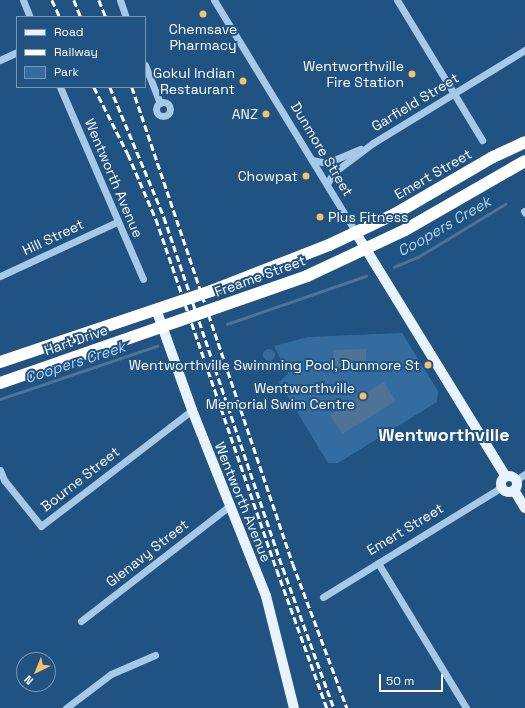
<!DOCTYPE html>
<style>
body{margin:0}
#map{position:relative;width:525px;height:708px;overflow:hidden;background:#205282;font-family:"Space Grotesk",sans-serif}
div>[style]{position:absolute}
.green>*{inset:0;background:#346ca0}
.round{border-radius:50%}
.water>*{inset:0;background:#4f7396}
.stream>*{height:2.5px;margin:-1.25px;padding:0 1.25px;transform-origin:1.25px;border-radius:1.25px;background:#4f7396}
.minor>*{height:7px;margin:-3.5px;padding:0 3.5px;transform-origin:3.5px;border-radius:3.5px;background:#a7c9e8}
.minor>.ring{margin:-3.5px;padding:0;box-sizing:content-box;background:none;border:7px solid #a7c9e8;border-radius:50%}
.major>*{height:10px;margin:-5px;padding:0 5px;transform-origin:5px;border-radius:5px;background:#e9f3fe}
.major>.ring{margin:-5px;padding:0;box-sizing:content-box;background:none;border:10px solid #e9f3fe;border-radius:50%}
.highway>*{height:12px;margin:-6px;padding:0 6px;transform-origin:6px;border-radius:6px;background:#fff}
.rail>*{height:2.5px;margin-top:-1.25px;transform-origin:0;background:repeating-linear-gradient(90deg,#fff 0 7px,transparent 0 10px)}
.dots>*{width:11px;height:11px;translate:-50% -50%;box-sizing:border-box;border:2px solid #205282;border-radius:50%}
span{translate:-50% -50%;white-space:nowrap;text-align:center;line-height:1.15;-webkit-text-stroke:4px #205282;paint-order:stroke}
.poi-label{font-size:14px;color:#fff}
.right{translate:-100% -50%;text-align:right}
.left{translate:0 -50%;text-align:left}
.street-label{font-size:14px;color:#fff}
.water-label{font-size:15px;color:#b2d3f0;font-style:italic}
.district-label{font-size:18px;color:#fff;font-weight:700}
.legend{position:absolute;left:16px;top:16px;width:130px;height:72px;box-sizing:border-box;background:#205282;border:1px solid #7997b4;margin:0;padding:5px 7px;list-style:none;font-size:12px;color:#fff}
.legend li{display:flex;align-items:center;gap:8px;height:20px}
.legend b{width:20px;border:1px solid #7997b4}
.north{position:absolute;left:16px;top:652px;width:40px;height:40px;box-sizing:border-box;background:#205282;border:1px solid #7997b4;border-radius:50%;rotate:223deg;font-size:11px;font-weight:700;line-height:16px;text-align:center;color:#fff}
.north::after{content:'';display:block;margin:auto;width:14px;height:18px;background:#f6c267;clip-path:polygon(50% 0,100% 100%,50% 72%,0 100%)}
.scale{position:absolute;left:379px;top:674px;width:64px;height:18px;box-sizing:border-box;border:2px solid #fff;border-top:0;padding-left:5px;font-size:12px;line-height:14px;white-space:nowrap;color:#fff;-webkit-text-stroke:3px #205282;paint-order:stroke}
</style>
<div id="map">
<div class="green">
<div style="clip-path:polygon(402px 333px,438px 391px,437px 402px,338px 463px,328px 463px,279px 382px,288px 374px,274px 346px,308px 337px)"></div>
<div class="round" style="left:263px;top:349px;width:12px;height:12px"></div>
</div>
<div class="water">
<div style="clip-path:polygon(366px 349px,366px 368px,334px 369px,333px 350px)"></div>
<div style="clip-path:polygon(384px 382px,396px 401px,342px 434px,330px 415px)"></div>
</div>
<div class="stream">
<div style="left:394px;top:267px;width:26px;rotate:-23deg"></div>
<div style="left:418px;top:257px;width:102px;rotate:-31.3deg"></div>
<div style="left:227px;top:324px;width:147px;rotate:-19.1deg"></div>
<div style="left:0;top:399px;width:166px;rotate:-18.7deg"></div>
</div>
<div class="minor">
<div style="left:23px;top:0;width:18px;rotate:68deg"></div>
<div style="left:120px;top:0;width:18px;rotate:71deg"></div>
<div style="left:214px;top:0;width:273px;rotate:58.6deg"></div>
<div style="left:397px;top:0;width:164px;rotate:58.7deg"></div>
<div style="left:0;top:60px;width:19px;rotate:-25deg"></div>
<div style="left:145px;top:65px;width:41px;rotate:68.5deg"></div>
<div style="left:60px;top:87px;width:209px;rotate:66.6deg"></div>
<div class="ring" style="left:156px;top:102px;width:7px;height:7px"></div>
<div style="left:312px;top:160px;width:15px;rotate:11deg"></div>
<div style="left:327px;top:163px;width:36px;rotate:-23deg"></div>
<div style="left:327px;top:184px;width:13px;rotate:-61deg"></div>
<div style="left:333px;top:173px;width:50px;rotate:-36.9deg"></div>
<div style="left:373px;top:143px;width:178px;rotate:-31.5deg"></div>
<div style="left:524px;top:211px;width:2px;rotate:63deg"></div>
<div style="left:0;top:276px;width:129px;rotate:-24.8deg"></div>
<div style="left:0;top:470px;width:11px;rotate:68deg"></div>
<div style="left:4px;top:480px;width:59px;rotate:51.2deg"></div>
<div style="left:41px;top:526px;width:190px;rotate:-37.5deg"></div>
<div style="left:516px;top:480px;width:11px;rotate:-34deg"></div>
<div style="left:378px;top:563px;width:170px;rotate:58.7deg"></div>
<div style="left:323px;top:597px;width:210px;rotate:-31.6deg"></div>
<div style="left:81px;top:621px;width:187px;rotate:-37.8deg"></div>
<div style="left:66px;top:708px;width:56px;rotate:-37.1deg"></div>
<div style="left:111px;top:674px;width:48px;rotate:-23.4deg"></div>
</div>
<div class="major">
<div style="left:356px;top:233px;width:286px;rotate:58.4deg"></div>
<div style="left:156px;top:309px;width:107px;rotate:70.4deg"></div>
<div style="left:192px;top:410px;width:200px;rotate:68.3deg"></div>
<div style="left:266px;top:596px;width:115px;rotate:76deg"></div>
<div class="ring" style="left:501px;top:476px;width:6px;height:6px"></div>
<div style="left:514px;top:490px;width:21px;rotate:59deg"></div>
</div>
<div class="highway">
<div style="left:0;top:362px;width:223px;rotate:-18.6deg"></div>
<div style="left:211px;top:291px;width:127px;rotate:-21.3deg"></div>
<div style="left:329px;top:245px;width:73px;rotate:-25.2deg"></div>
<div style="left:395px;top:214px;width:113px;rotate:-30.2deg"></div>
<div style="left:493px;top:157px;width:35px;rotate:-25deg"></div>
<div style="left:0;top:383px;width:325px;rotate:-19.2deg"></div>
<div style="left:307px;top:276px;width:108px;rotate:-25.1deg"></div>
<div style="left:405px;top:230px;width:138px;rotate:-29.9deg"></div>
</div>
<div class="rail">
<div style="left:52px;top:0;width:19px;rotate:65deg"></div>
<div style="left:74px;top:0;width:18px;rotate:68deg"></div>
<div style="left:99px;top:0;width:18px;rotate:68deg"></div>
<div style="left:94px;top:87px;width:75px;rotate:63.1deg"></div>
<div style="left:128px;top:154px;width:71px;rotate:66.7deg"></div>
<div style="left:156px;top:219px;width:371px;rotate:71deg"></div>
<div style="left:277px;top:570px;width:147px;rotate:70.1deg"></div>
<div style="left:110px;top:87px;width:141px;rotate:67.4deg"></div>
<div style="left:164px;top:217px;width:371px;rotate:71.3deg"></div>
<div style="left:283px;top:568px;width:149px;rotate:70deg"></div>
<div style="left:132px;top:87px;width:503px;rotate:71.35deg"></div>
<div style="left:293px;top:564px;width:154px;rotate:69.4deg"></div>
</div>
<div class="dots">
<div style="left:203px;top:14px;background:#f6c267"></div>
<div style="left:412px;top:74px;background:#f6c267"></div>
<div style="left:243px;top:81px;background:#f6c267"></div>
<div style="left:266px;top:114px;background:#f6c267"></div>
<div style="left:306px;top:176px;background:#f6c267"></div>
<div style="left:320px;top:217px;background:#f6c267"></div>
<div style="left:428px;top:365px;background:#f6c267"></div>
<div style="left:363px;top:396px;background:#f6c267"></div>
</div>
<div class="poi-label">
<span style="left:203px;top:37px">Chemsave<br>Pharmacy</span>
<span class="right" style="left:404px;top:74px">Wentworthville<br>Fire Station</span>
<span class="right" style="left:235px;top:81px">Gokul Indian<br>Restaurant</span>
<span class="right" style="left:258px;top:114px">ANZ</span>
<span class="right" style="left:298px;top:176px">Chowpat</span>
<span class="left" style="left:328px;top:217px">Plus Fitness</span>
<span class="right" style="left:420px;top:365px">Wentworthville Swimming Pool, Dunmore St</span>
<span class="right" style="left:355px;top:396px">Wentworthville<br>Memorial Swim Centre</span>
</div>
<div class="street-label">
<span style="left:415px;top:102px;rotate:-31deg">Garfield Street</span>
<span style="left:322px;top:149px;rotate:59deg">Dunmore Street</span>
<span style="left:433px;top:174px;rotate:-30deg">Emert Street</span>
<span style="left:114px;top:178px;rotate:67deg">Wentworth Avenue</span>
<span style="left:53px;top:237px;rotate:-25deg">Hill Street</span>
<span style="left:260px;top:276px;rotate:-20deg">Freame Street</span>
<span style="left:76px;top:340px;rotate:-19deg">Hart Drive</span>
<span style="left:80px;top:479px;rotate:-38deg">Bourne Street</span>
<span style="left:243px;top:502px;rotate:68deg">Wentworth Avenue</span>
<span style="left:405px;top:529px;rotate:-31deg">Emert Street</span>
<span style="left:147px;top:553px;rotate:-38deg">Glenavy Street</span>
</div>
<div class="water-label">
<span style="left:444px;top:226px;rotate:-30deg">Coopers Creek</span>
<span style="left:75px;top:362px;rotate:-18deg">Coopers Creek</span>
</div>
<div class="district-label">
<span style="left:444px;top:435px">Wentworthville</span>
</div>
<ul class="legend">
<li><b style="height:5px;background:#e9f3fe"></b>Road</li>
<li><b style="height:5px;background:#fff"></b>Railway</li>
<li><b style="height:11px;background:#346ca0"></b>Park</li>
</ul>
<div class="north">N</div>
<div class="scale">50 m</div>
</div>
